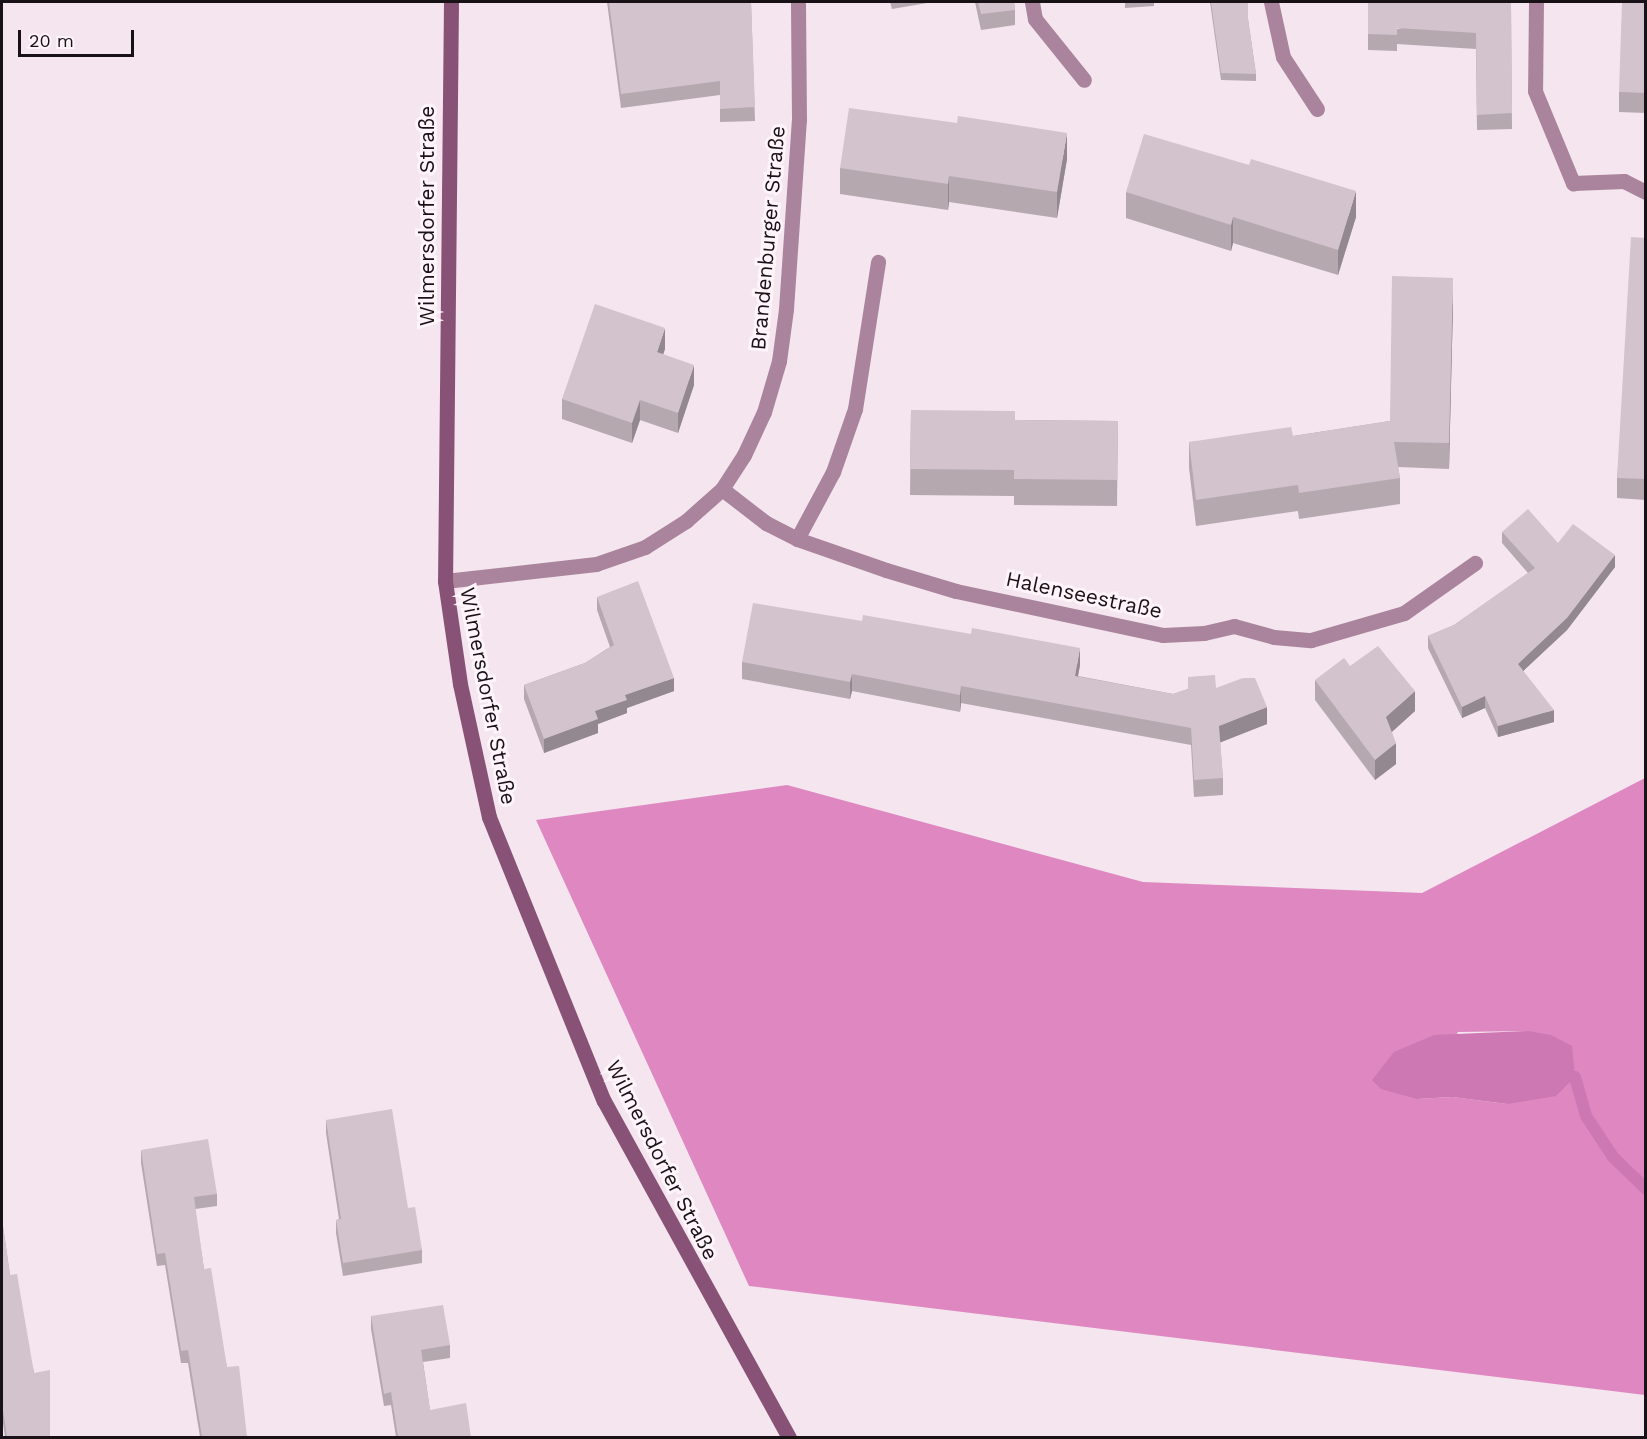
<!DOCTYPE html>
<meta charset="utf-8">
<style>
body{margin:0}
#map{position:relative;width:1647px;height:1439px;overflow:hidden;background:#f4e5ee;font-family:"Work Sans",sans-serif}
div>[style]{position:absolute}
.forest>*{inset:0;background:#de87c1}
.water>*{inset:0;background:#cd78b2}
.stream>*{height:12px;margin:-6px;padding:0 6px;transform-origin:6px;border-radius:6px;background:#cd78b2}
.lane>*{height:15px;margin:-7.5px;padding:0 7.5px;transform-origin:7.5px;border-radius:7.5px;background:#aa849c}
.street>*{height:15px;margin:-7.5px;padding:0 7.5px;transform-origin:7.5px;border-radius:7.5px;background:#aa849c}
.secondary>*{height:15px;margin:-7.5px;padding:0 7.5px;transform-origin:7.5px;border-radius:7.5px;background:#885276}
.wall>*{inset:0;background:#b5a8af}
.shaded-wall>*{inset:0;background:#93888f}
.building>*{inset:0;background:#d2c3cc}
span{translate:-50% -50%;white-space:nowrap;text-align:center;line-height:1.15;-webkit-text-stroke:6px #fef4fa;paint-order:stroke}
.street-label{font-size:21px;color:#181216}
.frame{position:absolute;inset:0;border:3px solid #181216;pointer-events:none}
.scale{position:absolute;left:18px;top:30px;width:116px;height:27px;box-sizing:border-box;border:3px solid #181216;border-top:0;padding-left:8px;font-size:18px;line-height:21px;white-space:nowrap;color:#181216;-webkit-text-stroke:4px #fef4fa;paint-order:stroke}
</style>
<div id="map">
<div class="forest">
<div style="clip-path:polygon(evenodd,1645px 778px,1645px 1395px,749px 1286px,536px 820px,787px 785px,1143px 882px,1422px 893px,1645px 778px,1528px 1031px,1507px 1104px,1452px 1097px,1417px 1099px,1458px 1032px,1528px 1031px)"></div>
</div>
<div class="water">
<div style="clip-path:polygon(1528px 1031px,1551px 1035px,1572px 1046px,1575px 1077px,1556px 1096px,1507px 1104px,1452px 1097px,1417px 1099px,1381px 1089px,1372px 1080px,1394px 1052px,1434px 1035px)"></div>
</div>
<div class="stream">
<div style="left:1575px;top:1077px;width:41px;rotate:74.2deg"></div>
<div style="left:1586px;top:1116px;width:49px;rotate:56.6deg"></div>
<div style="left:1613px;top:1157px;width:46px;rotate:44.1deg"></div>
</div>
<div class="lane">
<div style="left:797px;top:539px;width:76px;rotate:-61.8deg"></div>
<div style="left:833px;top:472px;width:67px;rotate:-70.8deg"></div>
<div style="left:855px;top:409px;width:149px;rotate:-81.1deg"></div>
</div>
<div class="street">
<div style="left:1032px;top:2px;width:17px;rotate:80deg"></div>
<div style="left:1035px;top:19px;width:78px;rotate:51.2deg"></div>
<div style="left:1271px;top:2px;width:56px;rotate:77.7deg"></div>
<div style="left:1283px;top:57px;width:62px;rotate:56.8deg"></div>
<div style="left:1536px;top:2px;width:89px;rotate:90.6deg"></div>
<div style="left:1535px;top:91px;width:100px;rotate:67.6deg"></div>
<div style="left:1573px;top:183px;width:51px;rotate:-2.2deg"></div>
<div style="left:1624px;top:181px;width:25px;rotate:27deg"></div>
<div style="left:722px;top:489px;width:56px;rotate:37.7deg"></div>
<div style="left:766px;top:523px;width:35px;rotate:27deg"></div>
<div style="left:797px;top:539px;width:94px;rotate:19.2deg"></div>
<div style="left:886px;top:570px;width:73px;rotate:16.7deg"></div>
<div style="left:956px;top:591px;width:212px;rotate:12deg"></div>
<div style="left:1163px;top:635px;width:41px;rotate:-2.8deg"></div>
<div style="left:1204px;top:633px;width:31px;rotate:-13deg"></div>
<div style="left:1234px;top:626px;width:41px;rotate:15.4deg"></div>
<div style="left:1274px;top:637px;width:37px;rotate:5deg"></div>
<div style="left:1311px;top:640px;width:97px;rotate:-16.2deg"></div>
<div style="left:1404px;top:613px;width:87px;rotate:-35.2deg"></div>
<div style="left:445px;top:581px;width:152px;rotate:-6.4deg"></div>
<div style="left:596px;top:564px;width:52px;rotate:-19.1deg"></div>
<div style="left:645px;top:547px;width:49px;rotate:-32.4deg"></div>
<div style="left:686px;top:521px;width:48px;rotate:-41.6deg"></div>
<div style="left:722px;top:489px;width:40px;rotate:-57.1deg"></div>
<div style="left:744px;top:455px;width:47px;rotate:-65.1deg"></div>
<div style="left:764px;top:412px;width:53px;rotate:-73.6deg"></div>
<div style="left:779px;top:361px;width:52px;rotate:-82.3deg"></div>
<div style="left:786px;top:309px;width:189px;rotate:-86.1deg"></div>
<div style="left:799px;top:120px;width:118px;rotate:-90.5deg"></div>
</div>
<div class="secondary">
<div style="left:451px;top:2px;width:579px;rotate:90.59deg"></div>
<div style="left:445px;top:581px;width:104px;rotate:81.7deg"></div>
<div style="left:460px;top:684px;width:136px;rotate:77.7deg"></div>
<div style="left:489px;top:817px;width:306px;rotate:68deg"></div>
<div style="left:604px;top:1101px;width:384px;rotate:61.2deg"></div>
</div>
<div class="wall">
<div style="clip-path:polygon(607px 2px,751px 2px,755px 121px,720px 122px,720px 95px,621px 108px)"></div>
<div style="clip-path:polygon(890px 2px,933px 2px,892px 9px)"></div>
<div style="clip-path:polygon(975px 2px,1014px 2px,1015px 10px,1015px 25px,981px 30px)"></div>
<div style="clip-path:polygon(1125px 2px,1154px 2px,1154px 6px,1125px 8px)"></div>
<div style="clip-path:polygon(1210px 2px,1248px 2px,1248px 19px,1256px 74px,1256px 81px,1221px 80px)"></div>
<div style="clip-path:polygon(1646px 2px,1646px 113px,1619px 112px,1619px 92px)"></div>
<div style="clip-path:polygon(1511px 9px,1512px 129px,1477px 130px,1476px 49px,1397px 44px,1397px 51px,1368px 50px,1368px 34px)"></div>
<div style="clip-path:polygon(1067px 159px,1057px 218px,949px 202px,948px 210px,840px 194px,840px 168px)"></div>
<div style="clip-path:polygon(1126px 192px,1356px 217px,1338px 275px,1233px 243px,1231px 251px,1126px 218px)"></div>
<div style="clip-path:polygon(1646px 238px,1646px 500px,1617px 498px,1617px 478px)"></div>
<div style="clip-path:polygon(1453px 304px,1449px 469px,1398px 467px,1400px 478px,1400px 504px,1299px 519px,1298px 511px,1196px 526px,1189px 468px,1189px 442px,1293px 436px,1390px 421px)"></div>
<div style="clip-path:polygon(665px 349px,663px 354px,694px 385px,678px 433px,640px 420px,632px 443px,562px 419px,562px 399px)"></div>
<div style="clip-path:polygon(911px 410px,1015px 420px,1118px 421px,1117px 506px,1014px 505px,1014px 496px,910px 495px)"></div>
<div style="clip-path:polygon(1502px 532px,1558px 543px,1615px 567px,1567px 630px,1523px 671px,1554px 722px,1498px 737px,1485px 708px,1462px 718px,1428px 648px,1428px 636px,1454px 625px,1528px 573px,1502px 543px)"></div>
<div style="clip-path:polygon(597px 597px,674px 691px,627px 708px,627px 713px,598px 724px,598px 733px,544px 753px,524px 699px,524px 685px,585px 663px,610px 647px,597px 610px)"></div>
<div style="clip-path:polygon(862px 621px,1080px 665px,1078px 676px,1173px 694px,1188px 689px,1188px 677px,1216px 688px,1267px 724px,1220px 742px,1223px 778px,1223px 795px,1194px 797px,1191px 745px,961px 703px,960px 712px,852px 691px,850px 699px,742px 679px,742px 662px)"></div>
<div style="clip-path:polygon(1315px 680px,1415px 711px,1392px 732px,1396px 764px,1375px 780px,1315px 700px)"></div>
<div style="clip-path:polygon(326px 1120px,408px 1208px,422px 1250px,422px 1263px,343px 1276px,336px 1233px,336px 1220px,339px 1219px,326px 1133px)"></div>
<div style="clip-path:polygon(141px 1150px,217px 1194px,217px 1206px,195px 1209px,204px 1269px,227px 1367px,247px 1437px,200px 1437px,188px 1363px,181px 1363px,165px 1265px,157px 1266px,141px 1163px)"></div>
<div style="clip-path:polygon(2px 1219px,10px 1275px,50px 1437px,5px 1437px,2px 1416px)"></div>
<div style="clip-path:polygon(371px 1316px,450px 1345px,450px 1358px,423px 1362px,430px 1410px,471px 1437px,396px 1437px,391px 1405px,384px 1406px,371px 1329px)"></div>
</div>
<div class="shaded-wall">
<div style="clip-path:polygon(1067px 133px,1067px 159px,1057px 218px,1057px 192px)"></div>
<div style="clip-path:polygon(949px 176px,949px 202px,948px 210px,948px 184px)"></div>
<div style="clip-path:polygon(1356px 191px,1356px 217px,1338px 275px,1338px 250px)"></div>
<div style="clip-path:polygon(1233px 217px,1233px 243px,1231px 251px,1231px 225px)"></div>
<div style="clip-path:polygon(1453px 278px,1453px 304px,1449px 469px,1449px 443px)"></div>
<div style="clip-path:polygon(665px 328px,665px 349px,657px 372px,657px 352px)"></div>
<div style="clip-path:polygon(694px 365px,694px 385px,678px 433px,678px 413px)"></div>
<div style="clip-path:polygon(640px 400px,640px 420px,632px 443px,632px 423px)"></div>
<div style="clip-path:polygon(1615px 555px,1615px 567px,1567px 630px,1518px 676px,1518px 664px)"></div>
<div style="clip-path:polygon(1080px 648px,1080px 665px,1075px 692px,1075px 676px)"></div>
<div style="clip-path:polygon(852px 674px,852px 691px,850px 699px,850px 682px)"></div>
<div style="clip-path:polygon(674px 678px,674px 691px,627px 708px,627px 713px,598px 724px,598px 733px,544px 753px,544px 739px,625px 695px)"></div>
<div style="clip-path:polygon(961px 686px,961px 703px,960px 712px,960px 695px)"></div>
<div style="clip-path:polygon(1415px 691px,1415px 711px,1386px 737px,1386px 717px)"></div>
<div style="clip-path:polygon(1485px 696px,1485px 708px,1462px 718px,1462px 707px)"></div>
<div style="clip-path:polygon(1267px 707px,1267px 724px,1219px 743px,1219px 726px)"></div>
<div style="clip-path:polygon(1554px 710px,1554px 722px,1498px 737px,1498px 726px)"></div>
<div style="clip-path:polygon(1396px 743px,1396px 764px,1375px 780px,1375px 760px)"></div>
</div>
<div class="building">
<div style="clip-path:polygon(609px 2px,751px 2px,755px 107px,720px 109px,720px 81px,621px 94px)"></div>
<div style="clip-path:polygon(978px 2px,1014px 2px,1015px 10px,981px 14px)"></div>
<div style="clip-path:polygon(1211px 2px,1248px 2px,1248px 19px,1256px 74px,1221px 73px)"></div>
<div style="clip-path:polygon(1368px 2px,1511px 2px,1512px 113px,1477px 115px,1476px 33px,1397px 28px,1397px 35px,1368px 34px)"></div>
<div style="clip-path:polygon(1622px 2px,1646px 2px,1646px 93px,1619px 92px)"></div>
<div style="clip-path:polygon(849px 108px,957px 123px,958px 116px,1067px 133px,1057px 192px,949px 176px,948px 184px,840px 168px)"></div>
<div style="clip-path:polygon(1144px 134px,1249px 165px,1251px 159px,1356px 191px,1338px 250px,1233px 217px,1231px 225px,1126px 192px)"></div>
<div style="clip-path:polygon(1631px 237px,1646px 238px,1646px 479px,1617px 478px)"></div>
<div style="clip-path:polygon(1392px 276px,1453px 278px,1449px 443px,1394px 442px,1400px 478px,1299px 493px,1298px 485px,1196px 500px,1189px 442px,1291px 427px,1293px 436px,1390px 421px)"></div>
<div style="clip-path:polygon(595px 304px,665px 328px,657px 352px,694px 365px,678px 413px,640px 400px,632px 423px,562px 399px)"></div>
<div style="clip-path:polygon(911px 410px,1015px 411px,1015px 420px,1118px 421px,1117px 480px,1014px 479px,1014px 470px,910px 469px)"></div>
<div style="clip-path:polygon(1528px 509px,1558px 543px,1573px 524px,1615px 555px,1567px 618px,1518px 664px,1554px 710px,1498px 726px,1485px 696px,1462px 707px,1428px 636px,1454px 625px,1535px 568px,1502px 532px)"></div>
<div style="clip-path:polygon(638px 581px,674px 678px,625px 695px,627px 700px,595px 711px,598px 719px,544px 739px,524px 685px,585px 663px,614px 645px,597px 597px)"></div>
<div style="clip-path:polygon(753px 603px,862px 621px,863px 615px,971px 634px,972px 628px,1080px 648px,1075px 676px,1173px 694px,1188px 689px,1188px 677px,1215px 675px,1216px 688px,1243px 678px,1255px 678px,1267px 707px,1219px 726px,1223px 778px,1194px 780px,1191px 728px,961px 686px,960px 695px,852px 674px,850px 682px,742px 662px)"></div>
<div style="clip-path:polygon(1378px 646px,1415px 691px,1386px 717px,1396px 743px,1375px 760px,1315px 680px,1344px 658px,1350px 666px)"></div>
<div style="clip-path:polygon(392px 1109px,408px 1208px,415px 1207px,422px 1250px,343px 1263px,336px 1220px,341px 1219px,326px 1120px)"></div>
<div style="clip-path:polygon(208px 1139px,217px 1194px,194px 1197px,204px 1269px,211px 1268px,227px 1367px,239px 1366px,247px 1437px,202px 1437px,188px 1350px,181px 1351px,165px 1253px,157px 1254px,141px 1150px)"></div>
<div style="clip-path:polygon(2px 1219px,10px 1275px,17px 1274px,34px 1373px,50px 1370px,50px 1437px,7px 1437px,2px 1404px)"></div>
<div style="clip-path:polygon(443px 1305px,450px 1345px,421px 1350px,430px 1410px,466px 1403px,471px 1437px,398px 1437px,391px 1392px,384px 1394px,371px 1316px)"></div>
</div>
<div class="street-label">
<span style="left:427px;top:216px;rotate:-90deg">Wilmersdorfer Straße</span>
<span style="left:768px;top:238px;rotate:-85deg">Brandenburger Straße</span>
<span style="left:1084px;top:595px;rotate:12deg">Halenseestraße</span>
<span style="left:488px;top:696px;rotate:79deg">Wilmersdorfer Straße</span>
<span style="left:662px;top:1160px;rotate:63deg">Wilmersdorfer Straße</span>
</div>
<div class="frame"></div>
<div class="scale">20 m</div>
</div>
